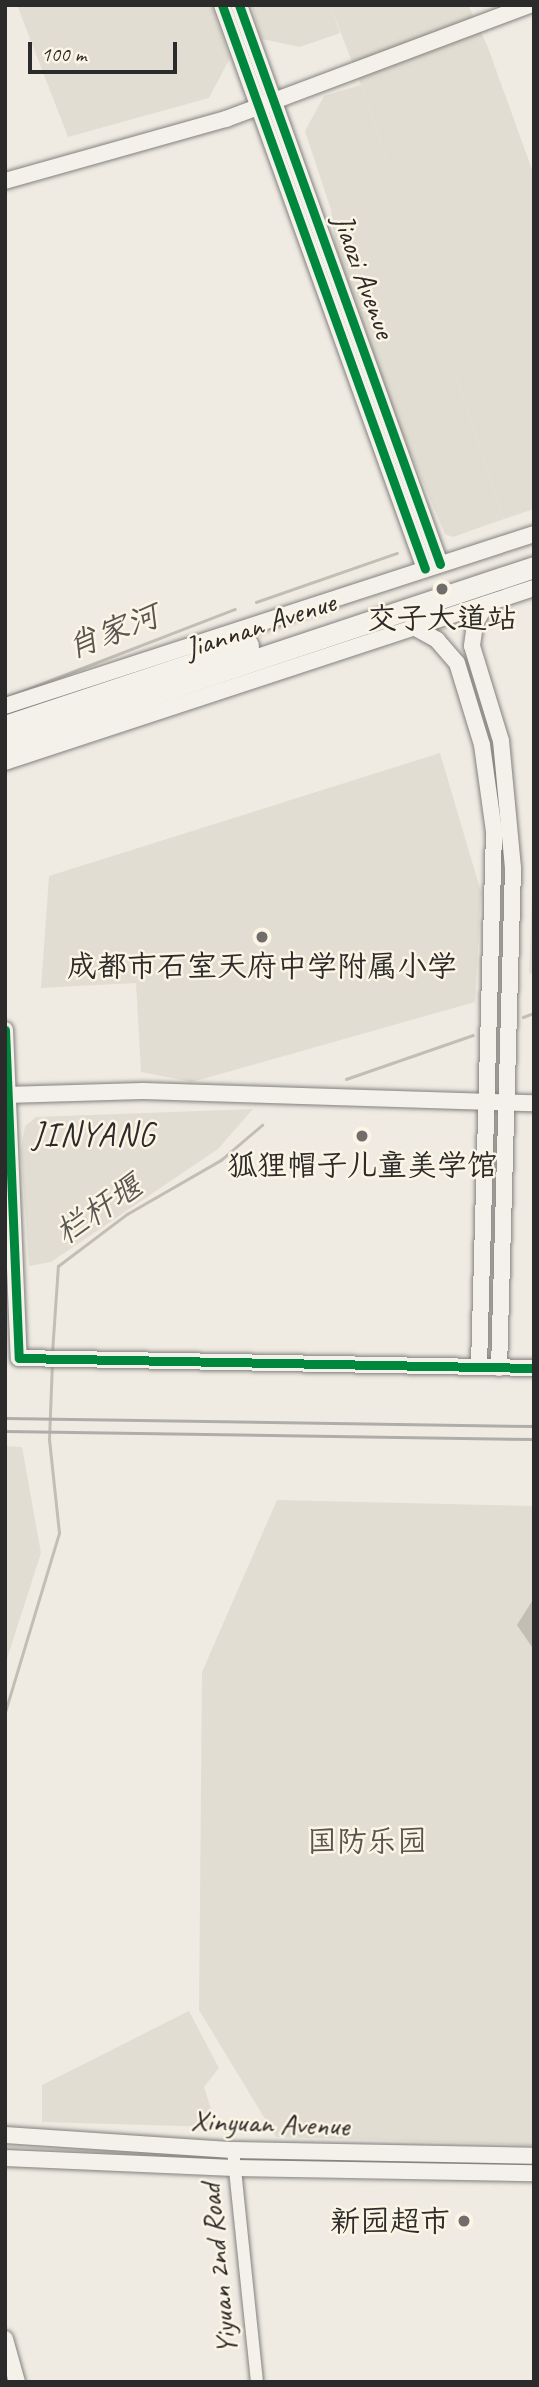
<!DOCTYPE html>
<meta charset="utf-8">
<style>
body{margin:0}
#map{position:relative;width:539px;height:2387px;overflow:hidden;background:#efebe3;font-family:Caveat,"LXGW WenKai TC",sans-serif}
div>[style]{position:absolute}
.built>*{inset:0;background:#e2ddd2}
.green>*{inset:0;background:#e1ddd2}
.water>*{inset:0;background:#c2beb4}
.stream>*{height:2.5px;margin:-1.25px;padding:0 1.25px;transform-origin:1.25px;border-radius:1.25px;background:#c2beb4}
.roads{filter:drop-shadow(0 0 2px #83817e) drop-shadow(0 0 2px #83817e)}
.street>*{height:12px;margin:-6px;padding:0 6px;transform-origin:6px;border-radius:6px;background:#f4f1eb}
.secondary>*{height:16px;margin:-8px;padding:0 8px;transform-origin:8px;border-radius:8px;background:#f4f1eb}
.highway>*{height:21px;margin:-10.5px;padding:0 10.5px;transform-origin:10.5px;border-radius:10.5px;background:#f4f1eb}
.rail>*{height:2.5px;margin:-1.25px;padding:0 1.25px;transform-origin:1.25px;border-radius:1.25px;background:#afada9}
.cycleway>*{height:9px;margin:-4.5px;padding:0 4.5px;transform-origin:4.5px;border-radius:4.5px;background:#00873e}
.dots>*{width:19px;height:19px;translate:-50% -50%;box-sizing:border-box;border:4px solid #fcf5e5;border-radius:50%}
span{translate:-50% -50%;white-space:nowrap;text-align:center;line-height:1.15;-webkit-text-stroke:5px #fcf5e5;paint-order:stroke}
.street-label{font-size:30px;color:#2b2b2b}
.poi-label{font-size:30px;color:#2b2b2b}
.right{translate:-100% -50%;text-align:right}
.park-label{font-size:30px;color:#565451}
.water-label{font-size:32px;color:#595754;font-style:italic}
.quarter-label{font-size:33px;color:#2b2b2b;letter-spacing:2px}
.frame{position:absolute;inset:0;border:7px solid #2b2b2b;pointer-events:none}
.scale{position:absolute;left:28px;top:42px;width:149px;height:32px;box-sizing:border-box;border:4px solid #2b2b2b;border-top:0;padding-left:9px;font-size:21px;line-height:24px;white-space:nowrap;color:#2b2b2b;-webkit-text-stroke:5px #fcf5e5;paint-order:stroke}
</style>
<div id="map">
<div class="built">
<div style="clip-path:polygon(17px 5px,211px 5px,230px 58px,209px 98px,68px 137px)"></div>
<div style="clip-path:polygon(330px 5px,468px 5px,487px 45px,534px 175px,534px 509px,504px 519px,361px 85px)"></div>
<div style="clip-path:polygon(440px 753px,481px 892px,475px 1002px,192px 1082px,141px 1072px,136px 983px,41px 988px,49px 876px)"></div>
<div style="clip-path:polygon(534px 843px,534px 973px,529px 974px)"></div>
<div style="clip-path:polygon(5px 1446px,22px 1447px,41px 1553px,5px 1665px)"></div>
<div style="clip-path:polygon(189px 2011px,219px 2068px,204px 2087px,217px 2127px,42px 2122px,42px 2085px)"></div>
</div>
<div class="green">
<div style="clip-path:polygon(251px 5px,330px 5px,340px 33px,300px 47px,262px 39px)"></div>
<div style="clip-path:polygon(463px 70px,466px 80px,393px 107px,389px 97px)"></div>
<div style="clip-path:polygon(361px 85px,504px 519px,453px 537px,445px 534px,399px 426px,335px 245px,331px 210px,305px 131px,324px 96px)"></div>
<div style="clip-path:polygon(129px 878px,137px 972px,75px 977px,67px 884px)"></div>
<div style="clip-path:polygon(302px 955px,325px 1029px,175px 1076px,152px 1002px)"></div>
<div style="clip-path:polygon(253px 1109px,218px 1149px,51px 1262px,29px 1266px,21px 1150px,25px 1126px,36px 1117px)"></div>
<div style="clip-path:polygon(6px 1456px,19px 1457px,9px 1637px,5px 1637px)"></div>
<div style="clip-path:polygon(277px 1500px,534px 1506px,534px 2145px,276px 2137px,199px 2010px,202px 1672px)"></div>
</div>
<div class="water">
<div style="clip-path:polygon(534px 1598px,534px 1650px,517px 1625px)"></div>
</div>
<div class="stream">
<div style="left:256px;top:602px;width:149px;rotate:-19.2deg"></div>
<div style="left:7px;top:697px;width:244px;rotate:-21.1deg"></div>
<div style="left:523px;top:1017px;width:12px;rotate:-20deg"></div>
<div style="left:346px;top:1079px;width:134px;rotate:-19.1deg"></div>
<div style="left:52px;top:1353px;width:87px;rotate:-86.1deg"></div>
<div style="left:58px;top:1266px;width:86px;rotate:-37deg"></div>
<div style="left:127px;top:1214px;width:108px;rotate:-29.9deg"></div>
<div style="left:221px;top:1160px;width:54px;rotate:-40.5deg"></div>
<div style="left:5px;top:1712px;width:187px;rotate:-73.2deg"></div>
<div style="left:59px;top:1533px;width:94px;rotate:-96.1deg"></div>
<div style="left:49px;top:1440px;width:77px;rotate:-87.8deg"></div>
</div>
<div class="roads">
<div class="street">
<div style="left:233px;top:2150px;width:233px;rotate:84.1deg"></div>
</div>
<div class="secondary">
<div style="left:222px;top:5px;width:599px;rotate:70.2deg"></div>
<div style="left:239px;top:5px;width:594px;rotate:70.22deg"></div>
<div style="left:5px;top:181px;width:230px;rotate:-15.7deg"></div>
<div style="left:226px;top:119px;width:324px;rotate:-20.6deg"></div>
<div style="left:486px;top:604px;width:23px;rotate:119deg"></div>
<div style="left:475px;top:624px;width:22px;rotate:98deg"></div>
<div style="left:472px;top:646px;width:99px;rotate:73deg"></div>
<div style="left:501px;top:741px;width:128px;rotate:84.6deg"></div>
<div style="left:513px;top:868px;width:500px;rotate:91.6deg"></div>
<div style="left:412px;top:626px;width:29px;rotate:29deg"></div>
<div style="left:437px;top:640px;width:30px;rotate:49deg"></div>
<div style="left:457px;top:663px;width:86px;rotate:73deg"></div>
<div style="left:482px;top:745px;width:88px;rotate:82.1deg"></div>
<div style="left:494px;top:832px;width:535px;rotate:91.61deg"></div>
<div style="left:5px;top:706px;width:556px;rotate:-18.01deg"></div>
<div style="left:5px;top:762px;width:557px;rotate:-18.21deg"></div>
<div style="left:5px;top:1030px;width:328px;rotate:87.6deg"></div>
<div style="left:19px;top:1358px;width:515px;rotate:1.11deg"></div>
<div style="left:5px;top:1095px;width:138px;rotate:-1.7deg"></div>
<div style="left:143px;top:1091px;width:391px;rotate:1.8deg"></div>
<div style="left:5px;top:2135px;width:228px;rotate:3.8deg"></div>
<div style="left:233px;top:2150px;width:301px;rotate:1.1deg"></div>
<div style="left:5px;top:2158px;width:229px;rotate:2.5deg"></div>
<div style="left:234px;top:2168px;width:300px;rotate:1deg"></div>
<div style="left:5px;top:2339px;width:45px;rotate:74.4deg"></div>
</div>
<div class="highway">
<div style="left:5px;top:726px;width:256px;rotate:-18.4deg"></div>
<div style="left:5px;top:743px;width:558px;rotate:-18.4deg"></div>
</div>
</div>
<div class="rail">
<div style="left:5px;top:1418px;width:529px;rotate:0.87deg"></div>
<div style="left:5px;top:1431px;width:529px;rotate:0.87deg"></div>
</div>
<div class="cycleway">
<div style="left:222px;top:5px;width:599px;rotate:70.2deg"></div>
<div style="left:239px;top:5px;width:594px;rotate:70.22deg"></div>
<div style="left:5px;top:1030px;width:328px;rotate:87.6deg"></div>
<div style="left:19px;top:1358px;width:515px;rotate:1.11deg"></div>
</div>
<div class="dots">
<div style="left:442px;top:589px;background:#706e6b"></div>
<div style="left:262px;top:937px;background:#706e6b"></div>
<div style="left:362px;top:1136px;background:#706e6b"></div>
<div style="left:464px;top:2221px;background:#706e6b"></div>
</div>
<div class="street-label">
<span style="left:364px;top:276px;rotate:70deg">Jiaozi Avenue</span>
<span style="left:260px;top:625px;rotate:-18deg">Jiannan Avenue</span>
<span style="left:270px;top:2123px;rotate:2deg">Xinyuan Avenue</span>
<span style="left:218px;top:2269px;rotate:-96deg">Yiyuan 2nd Road</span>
</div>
<div class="poi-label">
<span style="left:442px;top:618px">交子大道站</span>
<span style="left:262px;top:966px">成都市石室天府中学附属小学</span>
<span style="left:362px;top:1165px">狐狸帽子儿童美学馆</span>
<span class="right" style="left:450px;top:2221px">新园超市</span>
</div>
<div class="park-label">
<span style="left:367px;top:1841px">国防乐园</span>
</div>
<div class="water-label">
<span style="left:113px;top:632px;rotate:-21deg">肖家河</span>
<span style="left:99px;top:1210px;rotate:-34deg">栏杆堰</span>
</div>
<div class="quarter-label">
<span style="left:94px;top:1135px">JINYANG</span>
</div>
<div class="frame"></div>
<div class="scale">100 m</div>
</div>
